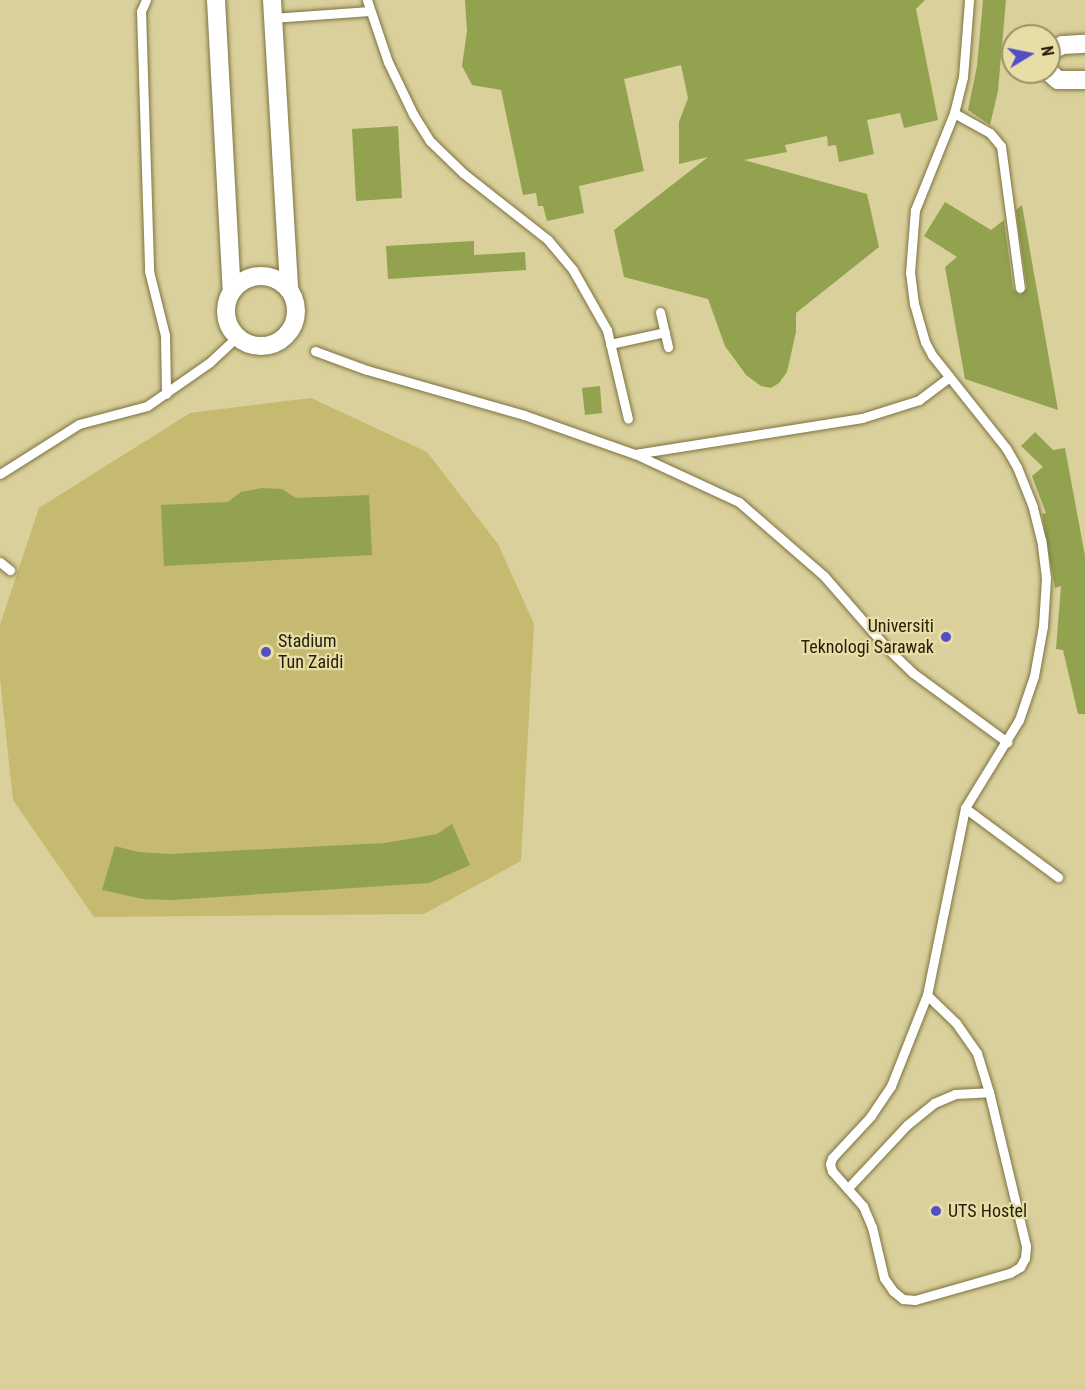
<!DOCTYPE html>
<style>
body{margin:0}
#map{position:relative;width:1085px;height:1390px;overflow:hidden;background:#dad09b;font-family:"Roboto Condensed",sans-serif}
div>[style]{position:absolute}
.green>*{inset:0;background:#c6b970}
.building>*{inset:0;background:#92a24f}
.roads{filter:drop-shadow(0 0 2px #7c7341) drop-shadow(0 0 2px #7c7341)}
.service>*{height:9px;margin:-4.5px;padding:0 4.5px;transform-origin:4.5px;border-radius:4.5px;background:#fff}
.minor>*{height:18px;margin:-9px;padding:0 9px;transform-origin:9px;border-radius:9px;background:#fff}
.minor>.ring{margin:-9px;padding:0;box-sizing:content-box;background:none;border:18px solid #fff;border-radius:50%}
.dots>*{width:16px;height:16px;translate:-50% -50%;box-sizing:border-box;border:3px solid #e7dda7;border-radius:50%}
span{translate:-50% -50%;white-space:nowrap;text-align:center;line-height:1.15;-webkit-text-stroke:4.5px #e7dda7;paint-order:stroke}
.poi-label{font-size:18px;color:#221e09}
.right{translate:-100% -50%;text-align:right}
.left{translate:0 -50%;text-align:left}
.north{position:absolute;left:1001px;top:24px;width:60px;height:60px;box-sizing:border-box;background:#e7dda7;border:2px solid #989168;border-radius:50%;rotate:80deg;font-size:16px;font-weight:700;line-height:24px;text-align:center;color:#221e09}
.north::after{content:'';display:block;margin:auto;width:21px;height:27px;background:#524fc6;clip-path:polygon(50% 0,100% 100%,50% 72%,0 100%)}
</style>
<div id="map">
<div class="green">
<div style="clip-path:polygon(311px 398px,427px 452px,498px 544px,534px 624px,521px 861px,424px 914px,94px 917px,13px 800px,0 679px,0 625px,39px 508px,190px 413px)"></div>
</div>
<div class="building">
<div style="clip-path:polygon(465px 0,925px 0,916px 9px,938px 120px,904px 128px,900px 113px,867px 120px,874px 154px,839px 162px,836px 145px,828px 146px,827px 136px,785px 145px,787px 152px,744px 160px,867px 194px,879px 247px,796px 313px,796px 332px,787px 372px,779px 383px,771px 388px,761px 386px,746px 375px,725px 346px,708px 299px,624px 277px,614px 230px,708px 157px,679px 164px,679px 122px,688px 98px,681px 65px,624px 79px,644px 171px,579px 186px,584px 213px,547px 221px,543px 206px,538px 206px,536px 193px,523px 195px,501px 90px,472px 85px,462px 66px,467px 31px)"></div>
<div style="clip-path:polygon(983px 0,1006px 0,998px 91px,990px 125px,968px 110px,977px 66px)"></div>
<div style="clip-path:polygon(398px 126px,402px 198px,356px 201px,352px 129px)"></div>
<div style="clip-path:polygon(945px 202px,991px 230px,1004px 220px,1013px 289px,1020px 295px,1027px 288px,1016px 210px,1022px 205px,1058px 410px,965px 379px,945px 267px,957px 257px,924px 236px)"></div>
<div style="clip-path:polygon(474px 241px,474px 255px,525px 252px,526px 270px,388px 279px,386px 246px)"></div>
<div style="clip-path:polygon(600px 386px,602px 413px,585px 415px,582px 388px)"></div>
<div style="clip-path:polygon(1035px 432px,1053px 450px,1065px 448px,1085px 556px,1085px 714px,1078px 714px,1063px 650px,1056px 649px,1061px 586px,1055px 588px,1042px 514px,1046px 513px,1032px 476px,1043px 467px,1021px 446px)"></div>
<div style="clip-path:polygon(262px 488px,282px 489px,296px 498px,369px 495px,372px 555px,164px 566px,161px 505px,228px 502px,241px 492px)"></div>
<div style="clip-path:polygon(452px 824px,470px 865px,429px 883px,172px 900px,143px 899px,102px 890px,115px 846px,138px 852px,169px 854px,385px 843px,437px 834px)"></div>
</div>
<div class="roads">
<div class="service">
<div style="left:146px;top:0;width:12px;rotate:114deg"></div>
<div style="left:141px;top:11px;width:260px;rotate:88.2deg"></div>
<div style="left:149px;top:271px;width:66px;rotate:76deg"></div>
<div style="left:165px;top:335px;width:59px;rotate:89deg"></div>
<div style="left:367px;top:0;width:65px;rotate:71.3deg"></div>
<div style="left:388px;top:62px;width:58px;rotate:64.3deg"></div>
<div style="left:413px;top:114px;width:32px;rotate:58deg"></div>
<div style="left:430px;top:141px;width:46px;rotate:44.1deg"></div>
<div style="left:463px;top:173px;width:108px;rotate:38.2deg"></div>
<div style="left:548px;top:240px;width:39px;rotate:50deg"></div>
<div style="left:573px;top:270px;width:69px;rotate:60.5deg"></div>
<div style="left:607px;top:330px;width:91px;rotate:76.7deg"></div>
<div style="left:273px;top:18px;width:96px;rotate:-4.2deg"></div>
<div style="left:954px;top:113px;width:41px;rotate:29.1deg"></div>
<div style="left:990px;top:133px;width:17px;rotate:50deg"></div>
<div style="left:1001px;top:146px;width:143px;rotate:82.4deg"></div>
<div style="left:660px;top:312px;width:36px;rotate:77deg"></div>
<div style="left:610px;top:344px;width:56px;rotate:-12.3deg"></div>
<div style="left:315px;top:351px;width:55px;rotate:20.1deg"></div>
<div style="left:367px;top:370px;width:163px;rotate:16deg"></div>
<div style="left:524px;top:415px;width:118px;rotate:19.4deg"></div>
<div style="left:635px;top:454px;width:115px;rotate:24.8deg"></div>
<div style="left:739px;top:502px;width:113px;rotate:41deg"></div>
<div style="left:824px;top:576px;width:94px;rotate:48.9deg"></div>
<div style="left:886px;top:647px;width:37px;rotate:44deg"></div>
<div style="left:913px;top:673px;width:117px;rotate:36.3deg"></div>
<div style="left:635px;top:454px;width:230px;rotate:-9deg"></div>
<div style="left:862px;top:418px;width:60px;rotate:-17.5deg"></div>
<div style="left:919px;top:400px;width:38px;rotate:-37deg"></div>
<div style="left:0;top:474px;width:93px;rotate:-32.3deg"></div>
<div style="left:79px;top:424px;width:70px;rotate:-14.8deg"></div>
<div style="left:147px;top:406px;width:77px;rotate:-34.9deg"></div>
<div style="left:210px;top:362px;width:37px;rotate:-43deg"></div>
<div style="left:0;top:562px;width:13px;rotate:39deg"></div>
<div style="left:965px;top:808px;width:116px;rotate:36.6deg"></div>
<div style="left:927px;top:995px;width:98px;rotate:111.6deg"></div>
<div style="left:891px;top:1086px;width:36px;rotate:124deg"></div>
<div style="left:871px;top:1116px;width:57px;rotate:132.9deg"></div>
<div style="left:832px;top:1158px;width:6px;rotate:108deg"></div>
<div style="left:830px;top:1164px;width:7px;rotate:74deg"></div>
<div style="left:832px;top:1171px;width:47px;rotate:48.5deg"></div>
<div style="left:863px;top:1206px;width:23px;rotate:67deg"></div>
<div style="left:872px;top:1227px;width:52px;rotate:76.8deg"></div>
<div style="left:884px;top:1278px;width:16px;rotate:55deg"></div>
<div style="left:893px;top:1291px;width:13px;rotate:39deg"></div>
<div style="left:903px;top:1299px;width:12px;rotate:5deg"></div>
<div style="left:915px;top:1300px;width:99px;rotate:-15.9deg"></div>
<div style="left:1010px;top:1273px;width:12px;rotate:-31deg"></div>
<div style="left:1020px;top:1267px;width:10px;rotate:-61deg"></div>
<div style="left:1025px;top:1258px;width:12px;rotate:-85deg"></div>
<div style="left:1026px;top:1246px;width:158px;rotate:-103.5deg"></div>
<div style="left:989px;top:1092px;width:41px;rotate:-107.1deg"></div>
<div style="left:977px;top:1053px;width:37px;rotate:-125deg"></div>
<div style="left:956px;top:1023px;width:40px;rotate:-136deg"></div>
<div style="left:927px;top:995px;width:191px;rotate:-78.5deg"></div>
<div style="left:965px;top:808px;width:103px;rotate:-58.5deg"></div>
<div style="left:1019px;top:720px;width:46px;rotate:-71.2deg"></div>
<div style="left:1034px;top:676px;width:51px;rotate:-79.8deg"></div>
<div style="left:1043px;top:626px;width:48px;rotate:-86.4deg"></div>
<div style="left:1046px;top:578px;width:38px;rotate:-97deg"></div>
<div style="left:1041px;top:540px;width:34px;rotate:-104deg"></div>
<div style="left:1033px;top:507px;width:43px;rotate:-111.8deg"></div>
<div style="left:1017px;top:467px;width:22px;rotate:-120deg"></div>
<div style="left:1006px;top:448px;width:119px;rotate:-128.5deg"></div>
<div style="left:932px;top:355px;width:15px;rotate:-118deg"></div>
<div style="left:925px;top:342px;width:40px;rotate:-106deg"></div>
<div style="left:914px;top:304px;width:31px;rotate:-97deg"></div>
<div style="left:910px;top:273px;width:63px;rotate:-85.5deg"></div>
<div style="left:915px;top:210px;width:105px;rotate:-68.1deg"></div>
<div style="left:954px;top:113px;width:37px;rotate:-76deg"></div>
<div style="left:963px;top:77px;width:77px;rotate:-85.5deg"></div>
<div style="left:848px;top:1188px;width:86px;rotate:-46.9deg"></div>
<div style="left:907px;top:1125px;width:35px;rotate:-39deg"></div>
<div style="left:934px;top:1103px;width:23px;rotate:-23deg"></div>
<div style="left:955px;top:1094px;width:34px;rotate:-3deg"></div>
</div>
<div class="minor">
<div style="left:216px;top:0;width:292px;rotate:86.9deg"></div>
<div style="left:272px;top:0;width:290px;rotate:86.6deg"></div>
<div style="left:1049px;top:55px;width:4px;rotate:-63deg"></div>
<div style="left:1051px;top:51px;width:13px;rotate:-27deg"></div>
<div style="left:1063px;top:45px;width:22px;rotate:-3deg"></div>
<div style="left:1049px;top:72px;width:12px;rotate:42deg"></div>
<div style="left:1058px;top:80px;width:27px"></div>
<div class="ring" style="left:226px;top:276px;width:52px;height:52px"></div>
</div>
</div>
<div class="dots">
<div style="left:946px;top:637px;background:#524fc6"></div>
<div style="left:266px;top:652px;background:#524fc6"></div>
<div style="left:936px;top:1211px;background:#524fc6"></div>
</div>
<div class="poi-label">
<span class="right" style="left:934px;top:637px">Universiti<br>Teknologi Sarawak</span>
<span class="left" style="left:278px;top:652px">Stadium<br>Tun Zaidi</span>
<span class="left" style="left:948px;top:1211px">UTS Hostel</span>
</div>
<div class="north">N</div>
</div>
